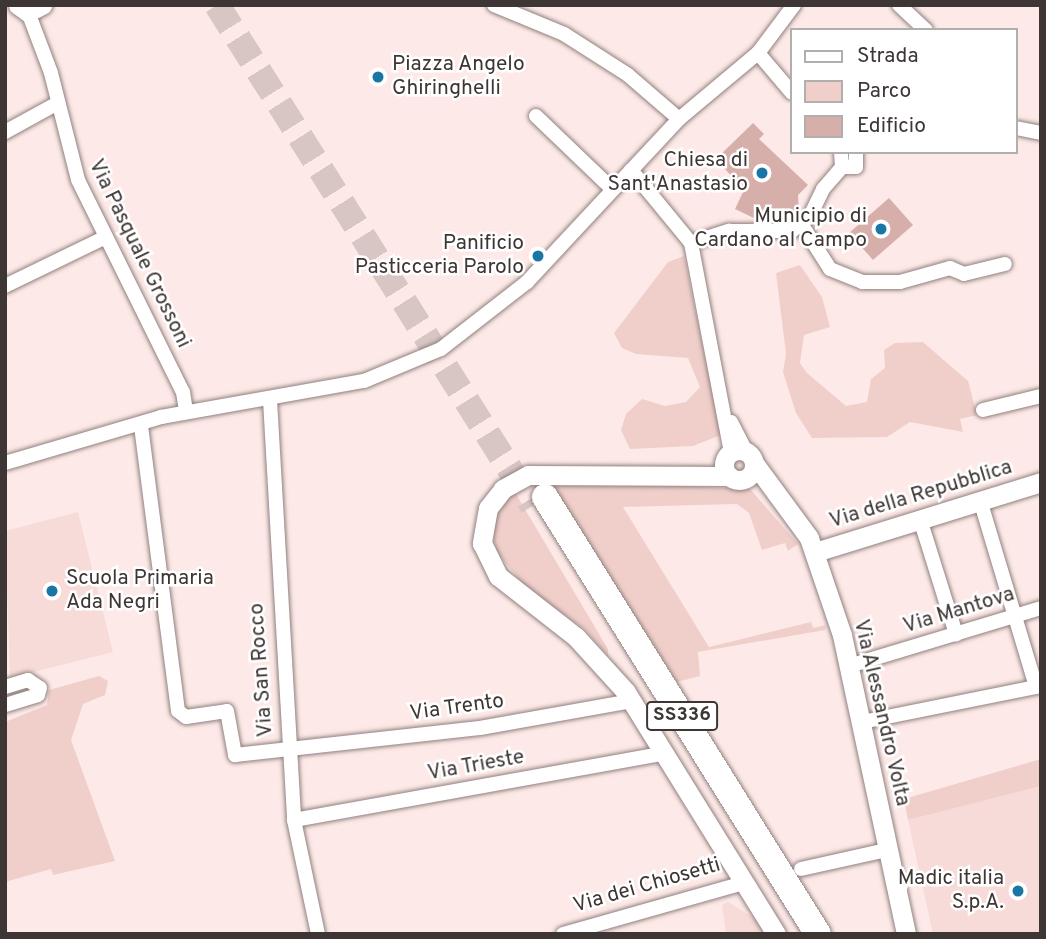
<!DOCTYPE html>
<style>
body{margin:0}
#map{position:relative;width:1046px;height:939px;overflow:hidden;background:#fdeae8;font-family:Overpass,sans-serif}
div>[style]{position:absolute}
.built>*{inset:0;background:#f6dbd8}
.green>*{inset:0;background:#f0cfcb}
.building>*{inset:0;background:#d6afab}
.highway-tunnel>*{height:26px;margin-top:-13px;transform-origin:0;background:repeating-linear-gradient(90deg,#d7c6c4 0 26px,transparent 0 39px)}
.roads{filter:drop-shadow(0 0 2px #91807e) drop-shadow(0 0 2px #91807e)}
.street>*{height:14px;margin:-7px;padding:0 7px;transform-origin:7px;border-radius:7px;background:#fff}
.secondary>*{height:19px;margin:-9.5px;padding:0 9.5px;transform-origin:9.5px;border-radius:9.5px;background:#fff}
.secondary>.ring{margin:-9.5px;padding:0;box-sizing:content-box;background:none;border:19px solid #fff;border-radius:50%}
.highway>*{height:26px;margin:-13px;padding:0 13px;transform-origin:13px;border-radius:13px;background:#fff}
.dots>*{width:19px;height:19px;translate:-50% -50%;box-sizing:border-box;border:4px solid #fff;border-radius:50%}
span{translate:-50% -50%;white-space:nowrap;text-align:center;line-height:1.15;-webkit-text-stroke:5px #fff;paint-order:stroke}
.shield-label span{padding:2px 5px;background:#fff;border:2px solid;border-radius:5px;-webkit-text-stroke-width:0}
.shield-label{font-size:19px;color:#3d3635;font-weight:700}
.poi-label{font-size:21px;color:#3d3635}
.left{translate:0 -50%;text-align:left}
.right{translate:-100% -50%;text-align:right}
.street-label{font-size:21px;color:#3d3635}
.frame{position:absolute;inset:0;border:7px solid #3d3635;pointer-events:none}
.legend{position:absolute;left:790px;top:28px;width:228px;height:126px;box-sizing:border-box;background:#fff;border:2px solid #b1afae;margin:0;padding:9px 12px;list-style:none;font-size:21px;color:#3d3635}
.legend li{display:flex;align-items:center;gap:14px;height:35px}
.legend b{width:35px;border:2px solid #b1afae}
</style>
<div id="map">
<div class="built">
<div style="clip-path:polygon(78px 512px,113px 652px,10px 678px,5px 531px)"></div>
<div style="clip-path:polygon(1041px 786px,1041px 934px,933px 934px,908px 820px)"></div>
<div style="clip-path:polygon(728px 902px,757px 920px,766px 934px,726px 934px,722px 905px)"></div>
</div>
<div class="green">
<div style="clip-path:polygon(684px 256px,721px 435px,693px 446px,630px 449px,621px 430px,626px 414px,642px 399px,665px 406px,686px 402px,700px 387px,688px 358px,636px 354px,622px 348px,614px 333px,668px 262px)"></div>
<div style="clip-path:polygon(800px 265px,822px 297px,830px 327px,804px 335px,800px 363px,807px 373px,846px 406px,867px 402px,871px 379px,885px 368px,884px 350px,895px 343px,923px 342px,968px 381px,977px 415px,960px 419px,963px 432px,910px 422px,887px 437px,812px 438px,796px 413px,783px 372px,786px 354px,776px 273px)"></div>
<div style="clip-path:polygon(548px 481px,750px 489px,798px 544px,788px 551px,785px 543px,762px 550px,749px 513px,737px 504px,623px 507px,709px 647px,811px 622px,813px 628px,826px 625px,825px 630px,698px 652px,700px 676px,677px 682px)"></div>
<div style="clip-path:polygon(513px 489px,608px 649px,608px 656px,585px 629px,527px 589px,497px 552px,491px 525px)"></div>
<div style="clip-path:polygon(99px 676px,108px 681px,105px 695px,83px 704px,71px 740px,115px 861px,53px 875px,51px 869px,5px 882px,5px 722px,47px 705px,49px 690px)"></div>
<div style="clip-path:polygon(1041px 759px,1041px 786px,908px 820px,904px 799px)"></div>
</div>
<div class="building">
<div style="clip-path:polygon(753px 123px,764px 134px,759px 139px,808px 185px,798px 195px,799px 212px,792px 218px,777px 215px,760px 221px,735px 209px,744px 190px,716px 159px)"></div>
<div style="clip-path:polygon(889px 198px,913px 225px,873px 260px,849px 233px)"></div>
</div>
<div class="highway-tunnel">
<div style="left:217px;top:5px;width:592px;rotate:57.76deg"></div>
</div>
<div class="roads">
<div class="street">
<div style="left:494px;top:5px;width:76px;rotate:22.5deg"></div>
<div style="left:564px;top:34px;width:76px;rotate:32.6deg"></div>
<div style="left:628px;top:75px;width:67px;rotate:40.8deg"></div>
<div style="left:899px;top:5px;width:37px;rotate:43deg"></div>
<div style="left:28px;top:12px;width:65px;rotate:69.3deg"></div>
<div style="left:51px;top:73px;width:110px;rotate:75.8deg"></div>
<div style="left:78px;top:180px;width:237px;rotate:63.7deg"></div>
<div style="left:183px;top:392px;width:20px;rotate:81deg"></div>
<div style="left:758px;top:53px;width:52px;rotate:49.6deg"></div>
<div style="left:536px;top:116px;width:104px;rotate:43.8deg"></div>
<div style="left:1016px;top:128px;width:25px;rotate:11deg"></div>
<div style="left:5px;top:132px;width:60px;rotate:-28.7deg"></div>
<div style="left:841px;top:152px;width:15px;rotate:86deg"></div>
<div style="left:842px;top:167px;width:14px"></div>
<div style="left:856px;top:167px;width:15px;rotate:-90deg"></div>
<div style="left:631px;top:170px;width:94px;rotate:50.6deg"></div>
<div style="left:691px;top:243px;width:213px;rotate:79.2deg"></div>
<div style="left:802px;top:225px;width:52px;rotate:57.5deg"></div>
<div style="left:830px;top:269px;width:35px;rotate:22deg"></div>
<div style="left:862px;top:282px;width:38px"></div>
<div style="left:900px;top:282px;width:52px;rotate:-15.6deg"></div>
<div style="left:950px;top:268px;width:15px;rotate:23deg"></div>
<div style="left:964px;top:274px;width:42px;rotate:-13.7deg"></div>
<div style="left:691px;top:243px;width:40px;rotate:-18deg"></div>
<div style="left:729px;top:231px;width:63px"></div>
<div style="left:792px;top:231px;width:23px;rotate:-40deg"></div>
<div style="left:810px;top:216px;width:30px;rotate:-64deg"></div>
<div style="left:823px;top:189px;width:29px;rotate:-49deg"></div>
<div style="left:5px;top:286px;width:112px;rotate:-25.9deg"></div>
<div style="left:270px;top:400px;width:421px;rotate:86.7deg"></div>
<div style="left:294px;top:820px;width:116px;rotate:78.1deg"></div>
<div style="left:983px;top:410px;width:60px;rotate:-13.6deg"></div>
<div style="left:731px;top:422px;width:34px;rotate:63deg"></div>
<div style="left:141px;top:426px;width:287px;rotate:82.6deg"></div>
<div style="left:178px;top:711px;width:10px;rotate:37deg"></div>
<div style="left:186px;top:717px;width:41px;rotate:-8.3deg"></div>
<div style="left:227px;top:711px;width:45px;rotate:79.7deg"></div>
<div style="left:235px;top:755px;width:246px;rotate:-6.3deg"></div>
<div style="left:480px;top:728px;width:154px;rotate:-10.1deg"></div>
<div style="left:5px;top:463px;width:163px;rotate:-16.4deg"></div>
<div style="left:161px;top:417px;width:206px;rotate:-10.1deg"></div>
<div style="left:364px;top:381px;width:83px;rotate:-22.6deg"></div>
<div style="left:441px;top:349px;width:109px;rotate:-37.9deg"></div>
<div style="left:527px;top:282px;width:223px;rotate:-47deg"></div>
<div style="left:679px;top:119px;width:103px;rotate:-39.9deg"></div>
<div style="left:758px;top:53px;width:60px;rotate:-53.1deg"></div>
<div style="left:980px;top:500px;width:195px;rotate:73.3deg"></div>
<div style="left:920px;top:519px;width:121px;rotate:72.6deg"></div>
<div style="left:849px;top:666px;width:201px;rotate:-16.8deg"></div>
<div style="left:5px;top:687px;width:24px;rotate:-17deg"></div>
<div style="left:28px;top:680px;width:14px;rotate:34deg"></div>
<div style="left:40px;top:688px;width:7px;rotate:106deg"></div>
<div style="left:38px;top:695px;width:34px;rotate:163deg"></div>
<div style="left:862px;top:722px;width:183px;rotate:-11.4deg"></div>
<div style="left:294px;top:820px;width:377px;rotate:-10.2deg"></div>
<div style="left:801px;top:869px;width:88px;rotate:-12.5deg"></div>
<div style="left:563px;top:934px;width:187px;rotate:-15.8deg"></div>
</div>
<div class="secondary">
<div style="left:18px;top:5px;width:12px;rotate:35deg"></div>
<div style="left:28px;top:12px;width:16px;rotate:-27deg"></div>
<div class="ring" style="left:724px;top:450px;width:11px;height:11px"></div>
<div style="left:754px;top:463px;width:93px;rotate:53.7deg"></div>
<div style="left:809px;top:538px;width:102px;rotate:71.2deg"></div>
<div style="left:842px;top:635px;width:306px;rotate:77.9deg"></div>
<div style="left:729px;top:476px;width:201px;rotate:-179.7deg"></div>
<div style="left:528px;top:475px;width:29px;rotate:151deg"></div>
<div style="left:503px;top:489px;width:24px;rotate:128deg"></div>
<div style="left:488px;top:508px;width:36px;rotate:100deg"></div>
<div style="left:482px;top:543px;width:37px;rotate:64deg"></div>
<div style="left:498px;top:576px;width:99px;rotate:38deg"></div>
<div style="left:576px;top:637px;width:74px;rotate:47.7deg"></div>
<div style="left:626px;top:692px;width:285px;rotate:58.2deg"></div>
<div style="left:815px;top:552px;width:237px;rotate:-17.2deg"></div>
</div>
<div class="highway">
<div style="left:545px;top:497px;width:515px;rotate:58.01deg"></div>
</div>
</div>
<div class="dots">
<div style="left:378px;top:77px;background:#1a77a5"></div>
<div style="left:762px;top:173px;background:#1a77a5"></div>
<div style="left:881px;top:229px;background:#1a77a5"></div>
<div style="left:538px;top:256px;background:#1a77a5"></div>
<div style="left:52px;top:591px;background:#1a77a5"></div>
<div style="left:1018px;top:891px;background:#1a77a5"></div>
</div>
<div class="shield-label">
<span style="left:682px;top:716px">SS336</span>
</div>
<div class="poi-label">
<span class="left" style="left:392px;top:77px">Piazza Angelo<br>Ghiringhelli</span>
<span class="right" style="left:748px;top:173px">Chiesa di<br>Sant'Anastasio</span>
<span class="right" style="left:867px;top:229px">Municipio di<br>Cardano al Campo</span>
<span class="right" style="left:524px;top:256px">Panificio<br>Pasticceria Parolo</span>
<span class="left" style="left:66px;top:591px">Scuola Primaria<br>Ada Negri</span>
<span class="right" style="left:1004px;top:891px">Madic italia<br>S.p.A.</span>
</div>
<div class="street-label">
<span style="left:139px;top:254px;rotate:64deg">Via Pasquale Grossoni</span>
<span style="left:921px;top:495px;rotate:-17deg">Via della Repubblica</span>
<span style="left:959px;top:611px;rotate:-17deg">Via Mantova</span>
<span style="left:262px;top:670px;rotate:-94deg">Via San Rocco</span>
<span style="left:457px;top:708px;rotate:-8deg">Via Trento</span>
<span style="left:881px;top:713px;rotate:77deg">Via Alessandro Volta</span>
<span style="left:476px;top:766px;rotate:-10deg">Via Trieste</span>
<span style="left:647px;top:886px;rotate:-16deg">Via dei Chiosetti</span>
</div>
<div class="frame"></div>
<ul class="legend">
<li><b style="height:9px;background:#fff"></b>Strada</li>
<li><b style="height:19px;background:#f0cfcb"></b>Parco</li>
<li><b style="height:19px;background:#d6afab"></b>Edificio</li>
</ul>
</div>
